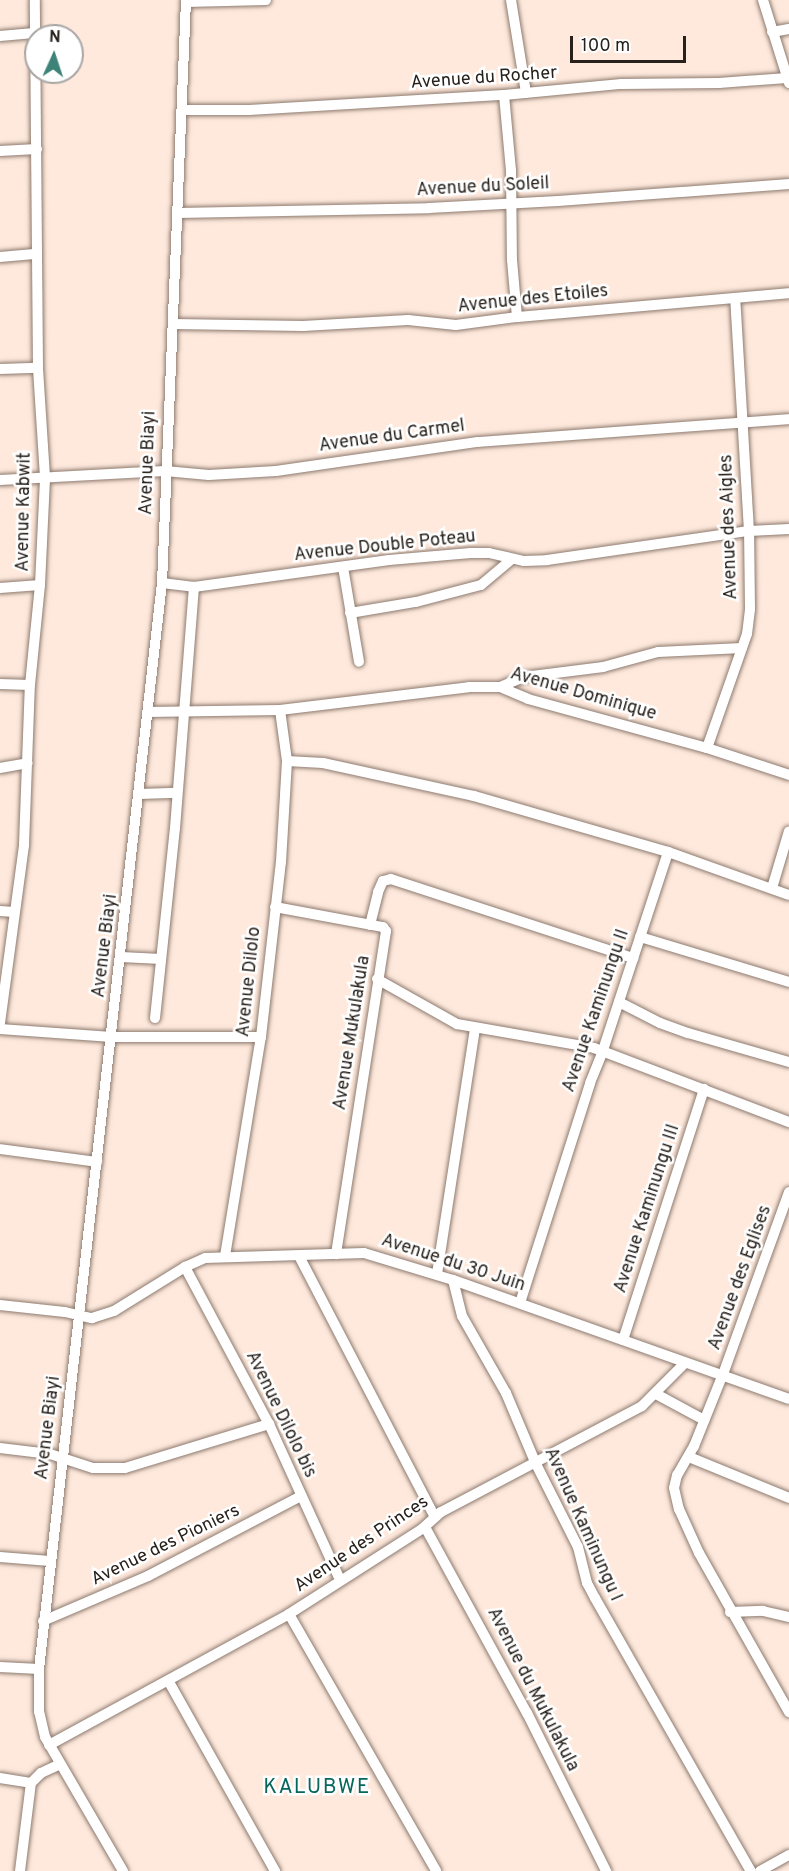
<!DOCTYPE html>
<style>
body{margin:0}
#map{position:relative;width:789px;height:1871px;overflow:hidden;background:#fee9dc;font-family:Overpass,sans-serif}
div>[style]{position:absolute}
.roads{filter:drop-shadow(0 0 2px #8d7a6f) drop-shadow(0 0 2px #8d7a6f)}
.minor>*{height:10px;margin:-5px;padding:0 5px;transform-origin:5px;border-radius:5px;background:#fff}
span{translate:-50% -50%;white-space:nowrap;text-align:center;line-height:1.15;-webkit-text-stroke:5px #fff;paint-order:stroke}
.street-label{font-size:18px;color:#27201b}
.quarter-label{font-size:21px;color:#09665b;letter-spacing:1.5px}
.north{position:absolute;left:24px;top:24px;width:60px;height:60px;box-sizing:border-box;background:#fff;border:2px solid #a9a6a4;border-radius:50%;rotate:3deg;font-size:16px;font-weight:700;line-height:24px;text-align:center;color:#27201b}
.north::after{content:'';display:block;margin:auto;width:21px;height:27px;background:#3e8378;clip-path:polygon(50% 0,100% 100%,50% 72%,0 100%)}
.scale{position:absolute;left:570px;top:36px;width:116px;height:27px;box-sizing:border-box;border:3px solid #27201b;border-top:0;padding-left:8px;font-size:18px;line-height:21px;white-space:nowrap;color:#27201b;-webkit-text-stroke:4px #fff;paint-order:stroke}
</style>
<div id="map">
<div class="roads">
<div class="minor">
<div style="left:511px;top:0;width:94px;rotate:80.8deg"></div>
<div style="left:763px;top:0;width:87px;rotate:72.6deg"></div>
<div style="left:186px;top:2px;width:80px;rotate:-1.4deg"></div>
<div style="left:772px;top:32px;width:17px;rotate:-10deg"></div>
<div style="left:0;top:36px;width:34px;rotate:-5deg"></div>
<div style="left:504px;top:95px;width:75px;rotate:84.7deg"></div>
<div style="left:511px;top:170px;width:90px;rotate:89.4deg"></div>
<div style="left:512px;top:260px;width:57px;rotate:85deg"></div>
<div style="left:183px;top:110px;width:66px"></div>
<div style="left:249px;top:110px;width:255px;rotate:-3.4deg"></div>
<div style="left:504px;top:95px;width:118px;rotate:-5.4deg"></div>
<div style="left:621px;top:84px;width:98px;rotate:-0.6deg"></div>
<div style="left:719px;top:83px;width:68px;rotate:-4.2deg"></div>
<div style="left:0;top:151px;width:37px;rotate:-3deg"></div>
<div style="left:178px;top:213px;width:251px;rotate:-1.1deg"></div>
<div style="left:429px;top:208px;width:129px;rotate:-3.1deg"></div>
<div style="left:558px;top:201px;width:232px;rotate:-4.2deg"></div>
<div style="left:0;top:257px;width:37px;rotate:-5deg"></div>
<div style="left:173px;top:324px;width:130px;rotate:0.9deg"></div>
<div style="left:303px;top:326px;width:105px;rotate:-3.3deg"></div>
<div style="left:408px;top:320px;width:48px;rotate:5.9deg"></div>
<div style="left:456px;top:325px;width:62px;rotate:-7.5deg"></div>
<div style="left:517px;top:317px;width:273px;rotate:-5deg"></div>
<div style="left:0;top:369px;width:38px;rotate:-2deg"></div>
<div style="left:0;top:480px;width:165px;rotate:-3.1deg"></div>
<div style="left:165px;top:471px;width:44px;rotate:5.2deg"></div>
<div style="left:209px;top:475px;width:67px;rotate:-3.4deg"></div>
<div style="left:276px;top:471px;width:204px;rotate:-8.2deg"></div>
<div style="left:478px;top:442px;width:312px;rotate:-4.2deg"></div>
<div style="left:343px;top:567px;width:96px;rotate:80.4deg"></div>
<div style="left:162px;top:583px;width:32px;rotate:7deg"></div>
<div style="left:194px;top:587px;width:197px;rotate:-7.9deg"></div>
<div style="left:389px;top:560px;width:82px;rotate:-4.9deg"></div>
<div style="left:471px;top:553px;width:18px"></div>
<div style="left:489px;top:553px;width:36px;rotate:13deg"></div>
<div style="left:524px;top:561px;width:23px;rotate:-2deg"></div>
<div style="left:547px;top:560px;width:204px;rotate:-8.2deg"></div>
<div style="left:749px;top:531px;width:40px;rotate:-2.9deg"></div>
<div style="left:0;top:588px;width:40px;rotate:-4.3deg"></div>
<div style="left:350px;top:613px;width:67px;rotate:-9.5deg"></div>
<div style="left:416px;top:602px;width:67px;rotate:-14.7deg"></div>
<div style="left:481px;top:585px;width:40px;rotate:-40deg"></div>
<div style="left:0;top:684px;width:30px;rotate:2deg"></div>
<div style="left:500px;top:687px;width:26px;rotate:-23deg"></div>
<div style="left:524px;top:677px;width:80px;rotate:-7.2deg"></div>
<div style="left:603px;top:667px;width:57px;rotate:-15.3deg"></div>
<div style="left:658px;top:652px;width:84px;rotate:-2.7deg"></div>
<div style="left:148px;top:712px;width:132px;rotate:-0.9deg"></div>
<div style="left:280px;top:710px;width:190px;rotate:-6.9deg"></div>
<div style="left:469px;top:687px;width:31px"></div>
<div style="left:500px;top:687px;width:30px;rotate:23deg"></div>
<div style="left:528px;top:699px;width:186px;rotate:15.3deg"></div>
<div style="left:707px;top:748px;width:86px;rotate:18.2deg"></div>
<div style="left:707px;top:748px;width:121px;rotate:-70.7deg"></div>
<div style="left:747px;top:634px;width:25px;rotate:-83deg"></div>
<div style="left:750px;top:609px;width:78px;rotate:-90.7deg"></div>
<div style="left:749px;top:531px;width:233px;rotate:-93.4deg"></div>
<div style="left:287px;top:761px;width:36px;rotate:3deg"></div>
<div style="left:323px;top:763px;width:155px;rotate:12.3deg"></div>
<div style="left:474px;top:796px;width:202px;rotate:16.1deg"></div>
<div style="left:0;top:768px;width:28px;rotate:-10deg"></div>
<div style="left:139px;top:794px;width:38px;rotate:-2deg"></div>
<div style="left:772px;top:888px;width:59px;rotate:-73.4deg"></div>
<div style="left:275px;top:907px;width:110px;rotate:10.5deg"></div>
<div style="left:383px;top:927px;width:5px;rotate:53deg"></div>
<div style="left:386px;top:931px;width:327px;rotate:98.8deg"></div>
<div style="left:0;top:911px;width:14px;rotate:4deg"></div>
<div style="left:370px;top:925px;width:34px;rotate:-76deg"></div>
<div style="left:378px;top:892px;width:12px;rotate:-66deg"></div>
<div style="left:383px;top:881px;width:8px;rotate:-14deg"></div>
<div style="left:391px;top:879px;width:255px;rotate:18.1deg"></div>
<div style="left:640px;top:937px;width:156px;rotate:16.8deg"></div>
<div style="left:121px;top:957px;width:40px;rotate:2.9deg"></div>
<div style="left:377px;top:979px;width:92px;rotate:29.4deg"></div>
<div style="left:457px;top:1024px;width:139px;rotate:9.9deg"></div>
<div style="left:594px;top:1048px;width:209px;rotate:20.8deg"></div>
<div style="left:619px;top:1002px;width:46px;rotate:27.1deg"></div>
<div style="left:660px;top:1023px;width:30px;rotate:20deg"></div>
<div style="left:688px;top:1033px;width:105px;rotate:16deg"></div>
<div style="left:155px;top:1018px;width:191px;rotate:-84deg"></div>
<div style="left:175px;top:828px;width:242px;rotate:-85.5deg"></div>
<div style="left:0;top:1023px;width:180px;rotate:-82.3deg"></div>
<div style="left:24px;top:845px;width:160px;rotate:-87.9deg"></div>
<div style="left:30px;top:685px;width:100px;rotate:-84.3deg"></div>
<div style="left:40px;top:585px;width:108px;rotate:-87.3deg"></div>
<div style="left:45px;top:477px;width:109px;rotate:-93.7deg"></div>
<div style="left:38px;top:368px;width:368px;rotate:-90.5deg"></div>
<div style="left:0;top:1029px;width:112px;rotate:4.1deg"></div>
<div style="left:112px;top:1037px;width:149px"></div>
<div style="left:0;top:1149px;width:98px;rotate:7.6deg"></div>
<div style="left:789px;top:1192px;width:194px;rotate:109.9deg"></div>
<div style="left:723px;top:1374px;width:78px;rotate:111.9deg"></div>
<div style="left:694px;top:1446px;width:34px;rotate:120deg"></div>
<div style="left:677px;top:1475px;width:13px;rotate:103deg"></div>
<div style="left:674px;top:1488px;width:22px;rotate:77deg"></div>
<div style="left:679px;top:1509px;width:48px;rotate:65.6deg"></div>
<div style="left:699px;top:1553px;width:183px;rotate:60.5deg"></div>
<div style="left:225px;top:1256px;width:222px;rotate:-80.7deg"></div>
<div style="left:261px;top:1037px;width:176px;rotate:-83.5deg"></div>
<div style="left:281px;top:862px;width:101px;rotate:-86.6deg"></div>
<div style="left:287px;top:761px;width:51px;rotate:-97.8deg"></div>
<div style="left:299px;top:1256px;width:294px;rotate:62.5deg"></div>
<div style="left:185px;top:1267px;width:178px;rotate:61.9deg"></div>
<div style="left:269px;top:1424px;width:171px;rotate:65.5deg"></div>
<div style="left:437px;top:1274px;width:249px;rotate:-81.2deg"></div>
<div style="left:453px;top:1280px;width:37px;rotate:76deg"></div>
<div style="left:462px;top:1316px;width:89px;rotate:60.3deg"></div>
<div style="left:506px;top:1393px;width:77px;rotate:67.1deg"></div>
<div style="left:536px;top:1464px;width:93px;rotate:63.2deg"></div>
<div style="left:578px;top:1547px;width:37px;rotate:76deg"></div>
<div style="left:587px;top:1583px;width:17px;rotate:62deg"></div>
<div style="left:595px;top:1598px;width:314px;rotate:60.3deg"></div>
<div style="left:520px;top:1303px;width:231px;rotate:-72.3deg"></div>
<div style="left:590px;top:1083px;width:35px;rotate:-68deg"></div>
<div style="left:603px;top:1050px;width:208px;rotate:-71.8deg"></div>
<div style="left:668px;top:852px;width:128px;rotate:19.6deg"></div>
<div style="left:0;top:1305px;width:65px;rotate:6.1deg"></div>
<div style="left:65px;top:1312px;width:28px;rotate:13deg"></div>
<div style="left:92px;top:1318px;width:23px;rotate:-18deg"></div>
<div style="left:114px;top:1311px;width:84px;rotate:-31.8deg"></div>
<div style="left:185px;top:1267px;width:22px;rotate:-24deg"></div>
<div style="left:205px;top:1258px;width:159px;rotate:-1.8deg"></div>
<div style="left:364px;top:1253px;width:93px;rotate:16.9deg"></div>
<div style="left:453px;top:1280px;width:356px;rotate:19.5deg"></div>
<div style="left:623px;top:1340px;width:264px;rotate:-72.1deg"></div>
<div style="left:656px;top:1394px;width:55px;rotate:28.4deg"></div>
<div style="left:0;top:1448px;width:50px;rotate:6.8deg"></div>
<div style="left:50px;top:1454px;width:45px;rotate:18deg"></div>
<div style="left:93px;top:1468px;width:32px"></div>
<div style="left:125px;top:1468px;width:151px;rotate:-17deg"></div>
<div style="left:689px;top:1457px;width:108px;rotate:22.3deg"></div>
<div style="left:425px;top:1527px;width:212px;rotate:61.3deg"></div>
<div style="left:527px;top:1713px;width:177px;rotate:63.4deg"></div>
<div style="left:0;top:1557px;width:50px;rotate:4.6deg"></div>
<div style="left:730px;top:1612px;width:33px;rotate:-2deg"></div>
<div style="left:763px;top:1611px;width:27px;rotate:13deg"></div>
<div style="left:289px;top:1614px;width:296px;rotate:60.2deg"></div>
<div style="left:43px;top:1621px;width:114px;rotate:-23.2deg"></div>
<div style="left:148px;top:1576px;width:173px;rotate:-27.6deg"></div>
<div style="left:0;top:1667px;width:39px;rotate:3deg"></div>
<div style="left:169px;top:1682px;width:217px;rotate:60.7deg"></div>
<div style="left:49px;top:1745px;width:273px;rotate:-28.6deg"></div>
<div style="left:289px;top:1614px;width:158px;rotate:-32.6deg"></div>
<div style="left:422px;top:1529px;width:25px;rotate:-42deg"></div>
<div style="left:441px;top:1512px;width:227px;rotate:-27.8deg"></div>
<div style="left:642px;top:1406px;width:61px;rotate:-45deg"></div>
<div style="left:0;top:1778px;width:31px;rotate:9deg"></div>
<div style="left:20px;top:1871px;width:89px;rotate:-82.9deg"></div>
<div style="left:31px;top:1783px;width:14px;rotate:-45deg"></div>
<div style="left:41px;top:1773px;width:21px;rotate:-25deg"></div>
<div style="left:123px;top:1871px;width:155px;rotate:-120.2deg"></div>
<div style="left:45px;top:1737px;width:26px;rotate:-103deg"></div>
<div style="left:39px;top:1712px;width:43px;rotate:-90deg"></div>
<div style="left:39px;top:1669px;width:1093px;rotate:-83.54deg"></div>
<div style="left:162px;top:583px;width:583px;rotate:-87.64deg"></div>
<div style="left:760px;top:1871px;width:33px;rotate:-29deg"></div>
</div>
</div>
<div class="street-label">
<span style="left:484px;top:79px;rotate:-4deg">Avenue du Rocher</span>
<span style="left:483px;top:188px;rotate:-3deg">Avenue du Soleil</span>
<span style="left:533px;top:300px;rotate:-6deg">Avenue des Etoiles</span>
<span style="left:392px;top:437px;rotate:-8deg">Avenue du Carmel</span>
<span style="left:149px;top:463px;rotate:-88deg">Avenue Biayi</span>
<span style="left:25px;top:512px;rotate:-89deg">Avenue Kabwit</span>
<span style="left:730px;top:527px;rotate:-92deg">Avenue des Aigles</span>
<span style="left:385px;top:547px;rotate:-6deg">Avenue Double Poteau</span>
<span style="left:583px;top:695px;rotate:16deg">Avenue Dominique</span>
<span style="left:106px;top:946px;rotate:-83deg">Avenue Biayi</span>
<span style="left:250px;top:982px;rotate:-84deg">Avenue Dilolo</span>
<span style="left:597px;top:1011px;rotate:-71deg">Avenue Kaminungu II</span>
<span style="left:353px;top:1033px;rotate:-81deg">Avenue Mukulakula</span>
<span style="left:648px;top:1209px;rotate:-72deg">Avenue Kaminungu III</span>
<span style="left:453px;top:1264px;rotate:18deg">Avenue du 30 Juin</span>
<span style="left:741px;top:1278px;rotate:-70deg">Avenue des Eglises</span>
<span style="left:280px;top:1415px;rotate:64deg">Avenue Dilolo bis</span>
<span style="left:49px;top:1428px;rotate:-83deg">Avenue Biayi</span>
<span style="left:582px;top:1525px;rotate:66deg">Avenue Kaminungu I</span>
<span style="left:362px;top:1545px;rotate:-34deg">Avenue des Princes</span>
<span style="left:166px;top:1546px;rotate:-26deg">Avenue des Pioniers</span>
<span style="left:532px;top:1690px;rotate:63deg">Avenue du Mukulakula</span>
</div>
<div class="quarter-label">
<span style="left:317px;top:1788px">KALUBWE</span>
</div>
<div class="north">N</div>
<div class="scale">100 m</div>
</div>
